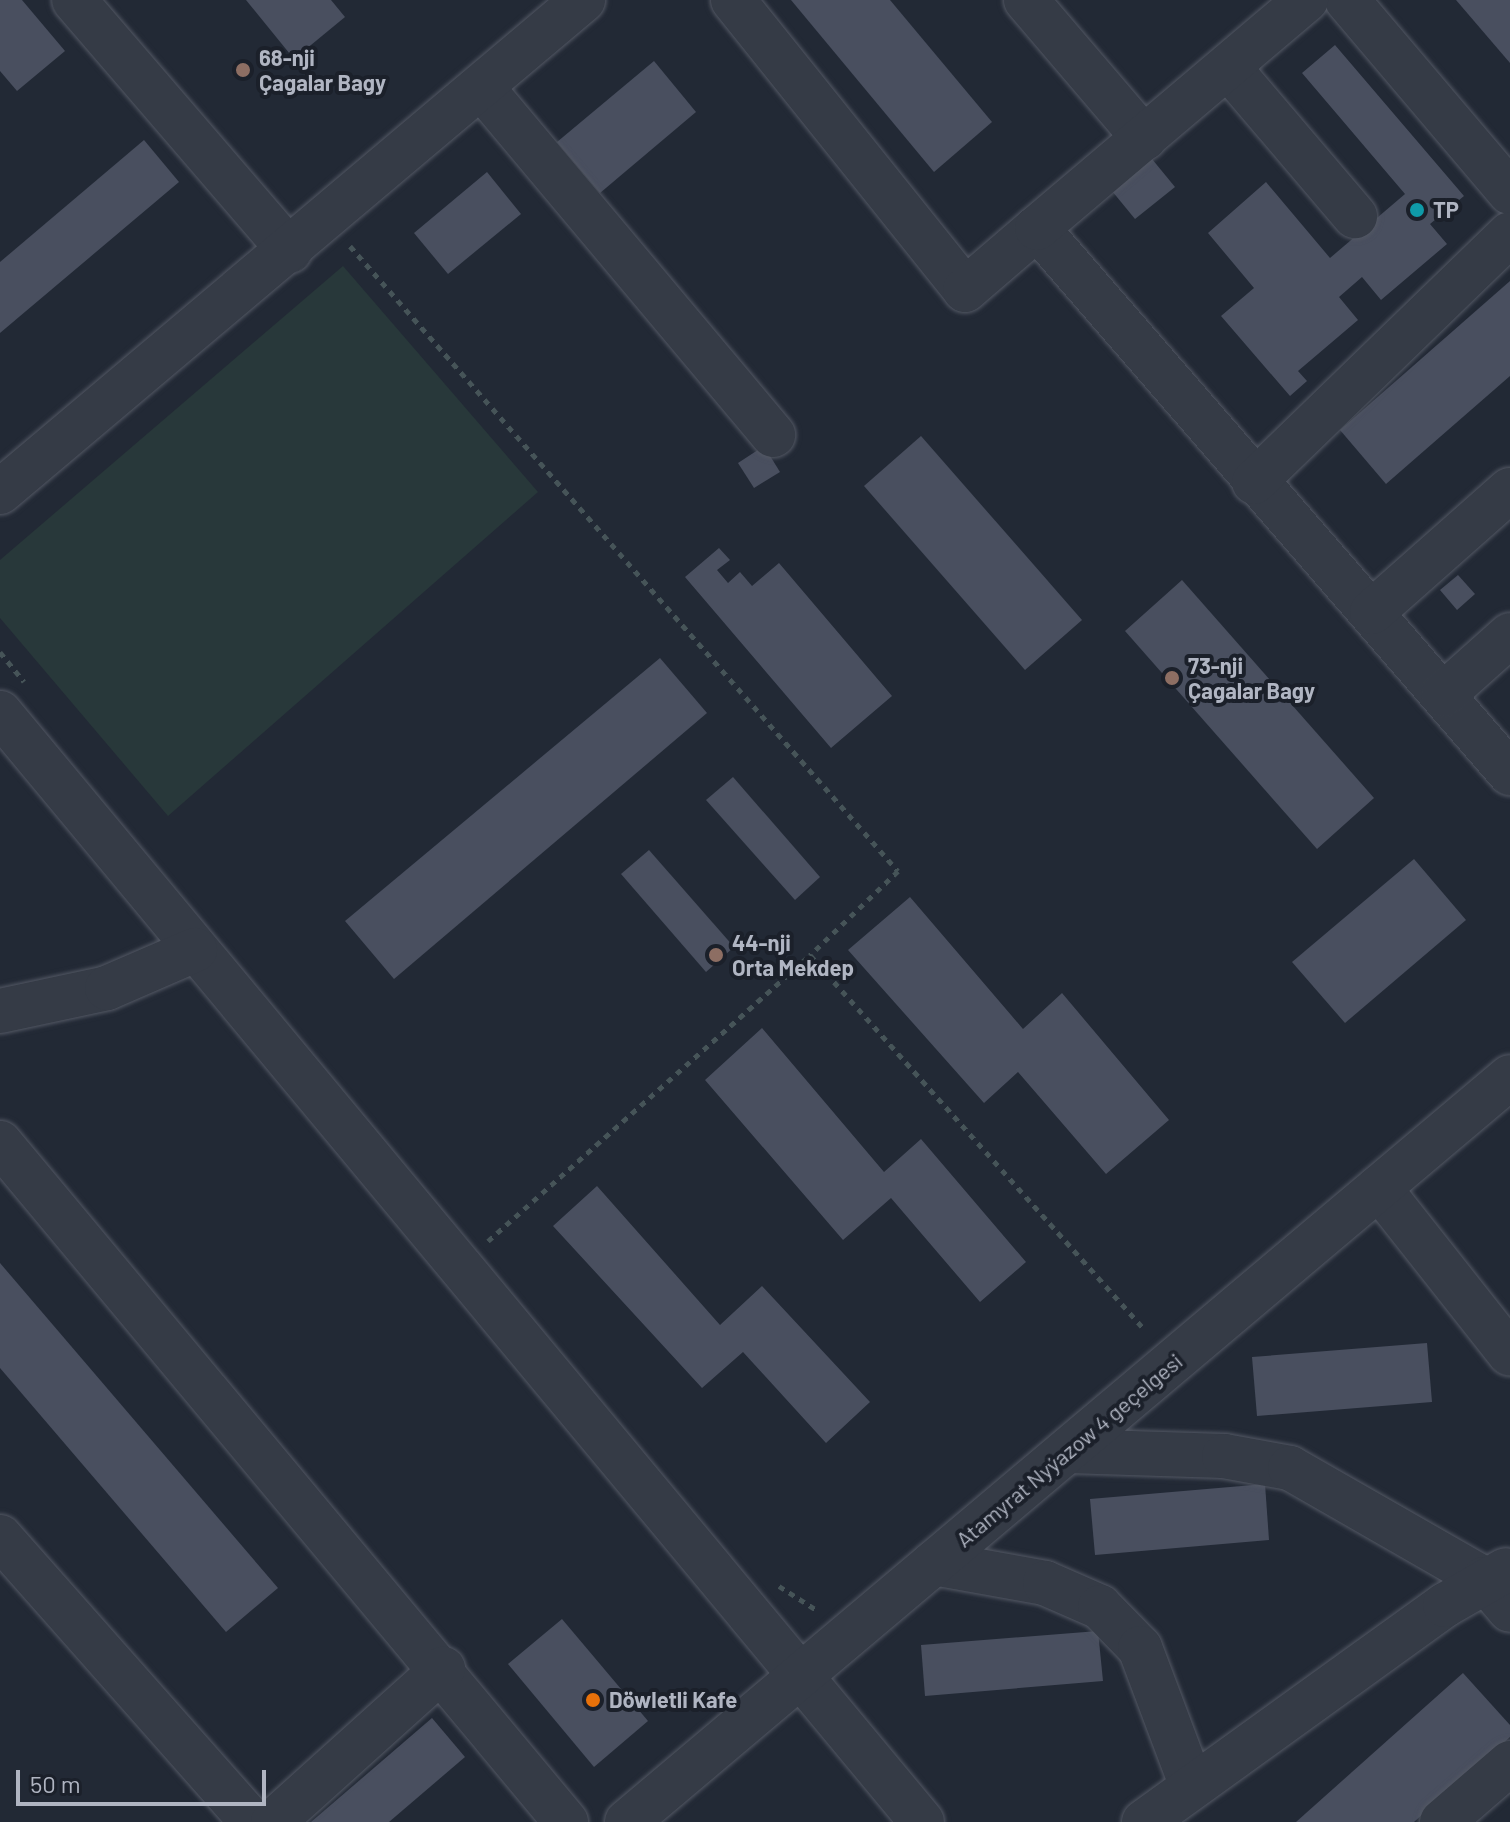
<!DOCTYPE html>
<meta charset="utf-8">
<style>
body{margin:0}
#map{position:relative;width:1510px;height:1822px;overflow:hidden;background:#222935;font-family:Barlow,sans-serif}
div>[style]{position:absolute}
.green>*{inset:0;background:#28383a}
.building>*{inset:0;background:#494f5f}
.path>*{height:5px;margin-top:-2.5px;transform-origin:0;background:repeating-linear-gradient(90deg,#465458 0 6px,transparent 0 12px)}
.roads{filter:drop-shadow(0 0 2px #535864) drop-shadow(0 0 2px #535864)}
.minor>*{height:44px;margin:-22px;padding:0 22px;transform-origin:22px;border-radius:22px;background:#353b46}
.dots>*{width:22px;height:22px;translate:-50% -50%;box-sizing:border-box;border:4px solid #1b202a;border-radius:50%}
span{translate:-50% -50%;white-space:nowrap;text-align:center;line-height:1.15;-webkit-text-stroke:8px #1b202a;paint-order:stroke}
.poi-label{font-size:22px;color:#b0b5c2;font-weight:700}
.left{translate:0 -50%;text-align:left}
.street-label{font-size:22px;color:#b0b5c2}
.scale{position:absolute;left:16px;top:1770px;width:250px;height:36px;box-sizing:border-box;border:4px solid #b0b5c2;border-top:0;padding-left:10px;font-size:24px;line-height:28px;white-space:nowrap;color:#b0b5c2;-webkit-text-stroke:6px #1b202a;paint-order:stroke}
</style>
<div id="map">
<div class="green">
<div style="clip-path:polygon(343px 266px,538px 492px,168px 816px,0 618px,0 560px)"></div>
</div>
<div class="building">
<div style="clip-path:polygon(0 0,22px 0,65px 51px,17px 91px,0 71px)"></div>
<div style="clip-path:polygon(246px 0,331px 0,345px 17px,294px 59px)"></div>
<div style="clip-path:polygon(791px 0,890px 0,992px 122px,934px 172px)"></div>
<div style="clip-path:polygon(1456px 0,1510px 0,1510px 63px)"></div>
<div style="clip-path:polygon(1335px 45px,1464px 196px,1430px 224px,1447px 244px,1381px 300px,1362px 277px,1339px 297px,1358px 320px,1298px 371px,1307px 381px,1290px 396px,1221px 316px,1254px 288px,1208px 233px,1266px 182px,1330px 258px,1405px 194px,1302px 73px)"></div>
<div style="clip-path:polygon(654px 61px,696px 112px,600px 193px,557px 142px)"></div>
<div style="clip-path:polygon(144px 140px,179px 182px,0 333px,0 262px)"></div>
<div style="clip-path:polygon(1152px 159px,1175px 187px,1135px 219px,1112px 191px)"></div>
<div style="clip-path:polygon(487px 172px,521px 214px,448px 274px,414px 233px)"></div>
<div style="clip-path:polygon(1510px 281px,1510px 376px,1386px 484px,1340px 430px)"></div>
<div style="clip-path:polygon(921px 436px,1082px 620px,1025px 670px,864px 486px)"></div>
<div style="clip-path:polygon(764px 446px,780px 472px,754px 488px,738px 463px)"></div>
<div style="clip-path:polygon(719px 548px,730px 560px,717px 570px,728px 583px,740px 572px,752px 586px,779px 563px,892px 696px,831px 748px,685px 577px)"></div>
<div style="clip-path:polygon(1458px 575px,1475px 594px,1457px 610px,1440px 590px)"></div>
<div style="clip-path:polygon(1182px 580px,1374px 798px,1317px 849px,1125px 631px)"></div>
<div style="clip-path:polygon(660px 658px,707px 713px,394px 979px,345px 921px)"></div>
<div style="clip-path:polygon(733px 777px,820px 877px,795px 900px,706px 800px)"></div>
<div style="clip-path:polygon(649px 850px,734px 947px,706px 972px,621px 874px)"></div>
<div style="clip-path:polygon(1414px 859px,1466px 920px,1345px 1023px,1292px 962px)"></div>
<div style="clip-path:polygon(910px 897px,1023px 1029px,1062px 993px,1169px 1120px,1106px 1174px,1018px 1072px,984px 1103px,848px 950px)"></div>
<div style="clip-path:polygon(762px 1028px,884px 1172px,921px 1139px,1026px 1262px,980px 1302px,891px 1198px,843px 1240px,705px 1080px)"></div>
<div style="clip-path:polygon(597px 1186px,720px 1325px,762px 1286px,870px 1402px,826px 1443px,743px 1352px,702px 1388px,553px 1226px)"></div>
<div style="clip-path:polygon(0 1263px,278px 1588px,226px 1632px,0 1368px)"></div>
<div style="clip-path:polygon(1427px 1343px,1432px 1402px,1257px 1416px,1252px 1357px)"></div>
<div style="clip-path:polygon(1265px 1484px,1269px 1540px,1095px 1555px,1090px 1499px)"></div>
<div style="clip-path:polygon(562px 1619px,648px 1721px,594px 1767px,508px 1664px)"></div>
<div style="clip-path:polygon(1098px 1631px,1103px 1681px,925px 1696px,921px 1645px)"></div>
<div style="clip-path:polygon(1463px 1673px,1510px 1725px,1510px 1737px,1414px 1822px,1296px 1822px)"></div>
<div style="clip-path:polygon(432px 1718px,465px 1757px,389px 1822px,311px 1822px)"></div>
</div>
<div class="path">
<div style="left:350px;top:246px;width:831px;rotate:48.76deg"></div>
<div style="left:898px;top:871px;width:122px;rotate:136.3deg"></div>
<div style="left:810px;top:955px;width:501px;rotate:48.23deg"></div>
<div style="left:0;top:652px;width:38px;rotate:51deg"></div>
<div style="left:488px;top:1241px;width:431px;rotate:-41.6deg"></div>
<div style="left:779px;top:1586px;width:43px;rotate:32.6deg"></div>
</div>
<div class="roads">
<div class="minor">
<div style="left:74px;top:0;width:331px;rotate:49.3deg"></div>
<div style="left:733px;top:0;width:371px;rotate:51.3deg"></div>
<div style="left:965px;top:290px;width:95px;rotate:-40.7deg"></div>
<div style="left:1037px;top:228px;width:722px;rotate:49.05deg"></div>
<div style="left:1026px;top:0;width:182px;rotate:49.5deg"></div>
<div style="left:1347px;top:0;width:252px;rotate:49.7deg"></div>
<div style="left:1228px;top:67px;width:196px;rotate:49.6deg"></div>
<div style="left:482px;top:88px;width:453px;rotate:50deg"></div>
<div style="left:1037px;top:228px;width:353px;rotate:-40.3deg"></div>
<div style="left:1254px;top:482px;width:356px;rotate:-44.1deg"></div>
<div style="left:0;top:492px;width:763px;rotate:-40.16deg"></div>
<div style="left:1372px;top:612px;width:184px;rotate:-41.5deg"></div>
<div style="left:1443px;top:695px;width:90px;rotate:-41.8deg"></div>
<div style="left:0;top:713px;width:1442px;rotate:50.26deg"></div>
<div style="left:0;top:1011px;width:109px;rotate:-12.1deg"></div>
<div style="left:107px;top:988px;width:96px;rotate:-23.4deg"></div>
<div style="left:0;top:1143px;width:884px;rotate:50.19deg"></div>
<div style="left:1379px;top:1188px;width:211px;rotate:51.7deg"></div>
<div style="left:1068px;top:1451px;width:156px;rotate:1.8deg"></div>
<div style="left:1224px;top:1456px;width:67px;rotate:10.3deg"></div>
<div style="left:1290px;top:1468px;width:224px;rotate:29.8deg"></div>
<div style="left:1484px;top:1579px;width:40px;rotate:50deg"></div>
<div style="left:0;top:1537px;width:380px;rotate:48.5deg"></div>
<div style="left:934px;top:1563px;width:113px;rotate:10.2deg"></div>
<div style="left:1045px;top:1583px;width:60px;rotate:23.6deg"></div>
<div style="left:1100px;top:1607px;width:57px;rotate:45.7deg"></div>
<div style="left:1140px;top:1648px;width:145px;rotate:69.4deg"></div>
<div style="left:273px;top:1822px;width:229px;rotate:-42deg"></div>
<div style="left:627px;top:1822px;width:1155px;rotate:-40.15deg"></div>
<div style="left:1144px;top:1822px;width:371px;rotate:-35.8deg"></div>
<div style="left:1445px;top:1605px;width:70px;rotate:-29.8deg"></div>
<div style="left:1442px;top:1822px;width:90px;rotate:-40.9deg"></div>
</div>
</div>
<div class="dots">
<div style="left:243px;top:70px;background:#8d6e63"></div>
<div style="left:1417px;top:210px;background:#0f9aa8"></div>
<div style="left:1172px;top:678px;background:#8d6e63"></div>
<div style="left:716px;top:955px;background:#8d6e63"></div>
<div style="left:593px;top:1700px;background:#e8710a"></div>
</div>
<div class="poi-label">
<span class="left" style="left:259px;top:70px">68-nji<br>Çagalar Bagy</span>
<span class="left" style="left:1433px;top:210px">TP</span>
<span class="left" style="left:1188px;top:678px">73-nji<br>Çagalar Bagy</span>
<span class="left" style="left:732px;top:955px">44-nji<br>Orta Mekdep</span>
<span class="left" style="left:609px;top:1700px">Döwletli Kafe</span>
</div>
<div class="street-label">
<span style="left:1069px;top:1450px;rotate:-40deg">Atamyrat Nyýazow 4 geçelgesi</span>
</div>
<div class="scale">50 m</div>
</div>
